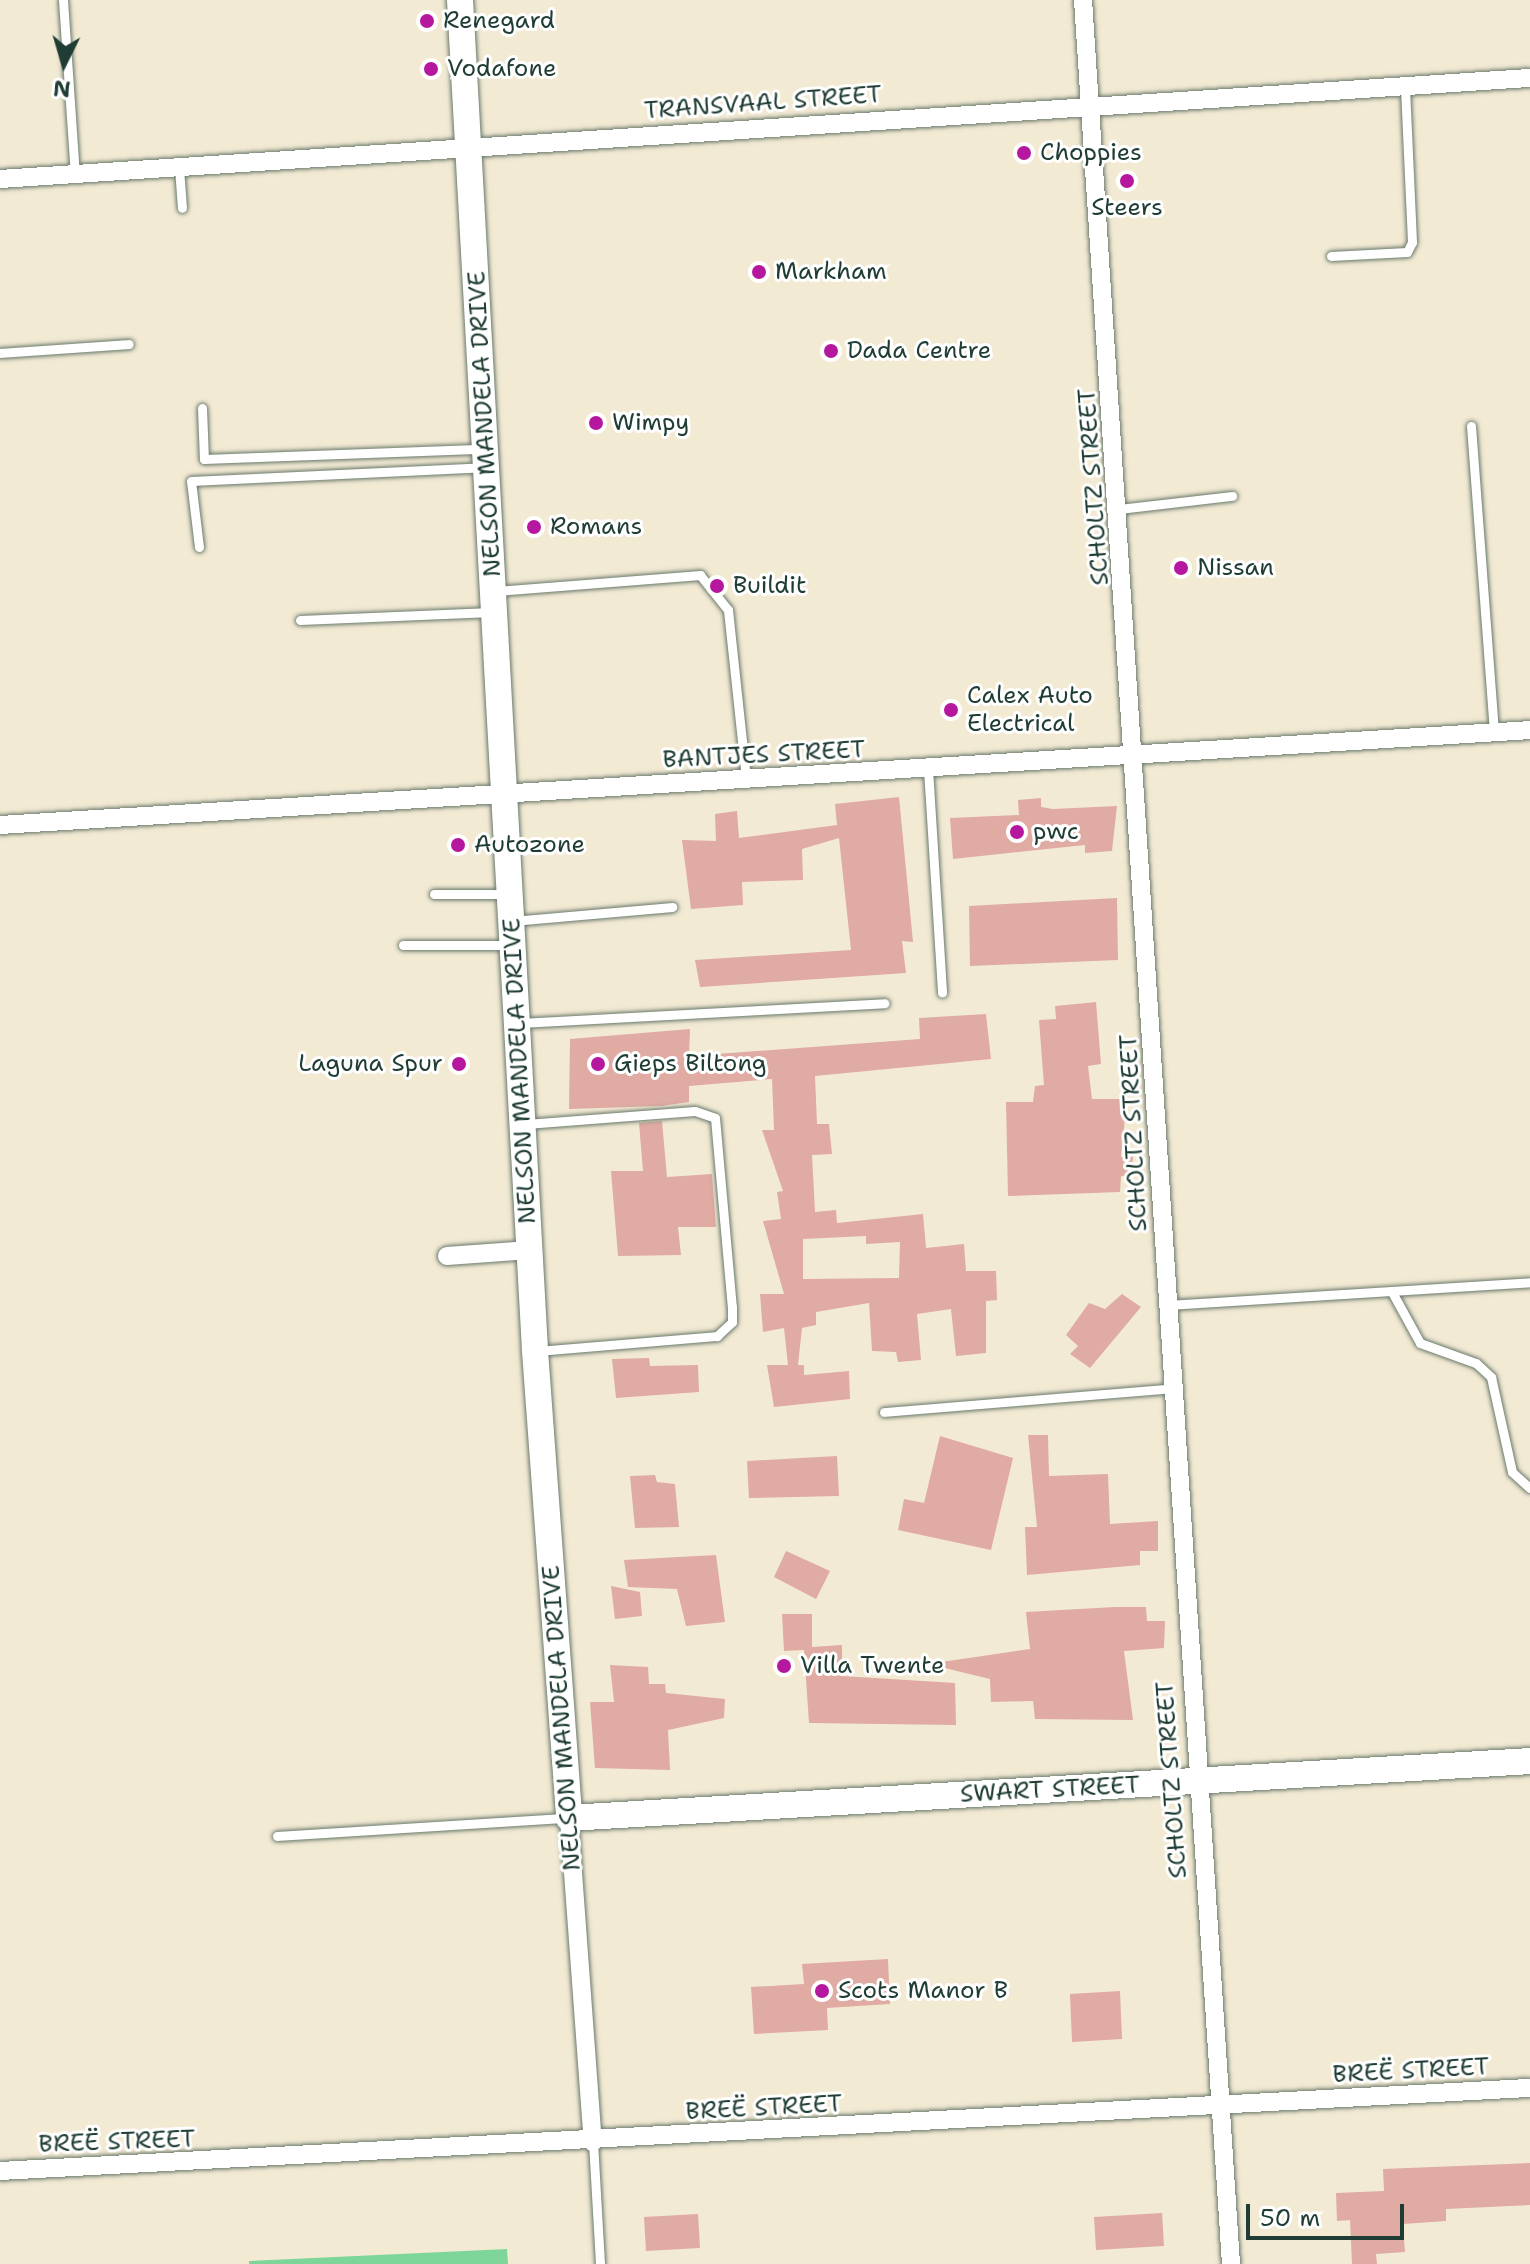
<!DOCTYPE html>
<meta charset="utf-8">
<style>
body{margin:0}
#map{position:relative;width:1530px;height:2264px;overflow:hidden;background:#f3ead4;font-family:"Shantell Sans",sans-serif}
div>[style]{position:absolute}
.green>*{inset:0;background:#7ed59a}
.building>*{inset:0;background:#dfaba3}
.roads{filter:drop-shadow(0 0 2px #697a6c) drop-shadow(0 0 2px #697a6c)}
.lane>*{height:9px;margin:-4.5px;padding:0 4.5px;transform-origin:4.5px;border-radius:4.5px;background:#fff}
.street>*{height:18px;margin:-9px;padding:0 9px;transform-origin:9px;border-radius:9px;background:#fff}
.secondary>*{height:26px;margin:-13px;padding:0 13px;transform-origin:13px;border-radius:13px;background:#fff}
.dots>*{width:22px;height:22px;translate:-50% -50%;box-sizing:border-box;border:4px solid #fff;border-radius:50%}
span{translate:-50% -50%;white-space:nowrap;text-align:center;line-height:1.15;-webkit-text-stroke:6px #fff;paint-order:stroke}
.poi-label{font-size:24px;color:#1f3d34}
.left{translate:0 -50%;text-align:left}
.right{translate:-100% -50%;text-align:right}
.street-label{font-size:24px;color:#1f3d34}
.north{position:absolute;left:24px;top:24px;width:80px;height:80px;-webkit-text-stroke:6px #fff;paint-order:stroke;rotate:185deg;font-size:22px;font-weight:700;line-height:32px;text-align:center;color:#1f3d34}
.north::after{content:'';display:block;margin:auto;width:28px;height:36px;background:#1f3d34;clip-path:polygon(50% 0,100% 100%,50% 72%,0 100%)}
.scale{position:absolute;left:1246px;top:2204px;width:158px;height:36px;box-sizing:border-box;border:4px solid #1f3d34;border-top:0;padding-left:10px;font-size:24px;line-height:28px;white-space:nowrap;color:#1f3d34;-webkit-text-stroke:6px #fff;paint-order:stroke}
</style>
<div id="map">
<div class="green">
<div style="clip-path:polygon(507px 2249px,508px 2264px,249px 2264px,249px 2261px)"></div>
</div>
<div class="building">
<div style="clip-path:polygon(899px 797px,913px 942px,902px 941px,906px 973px,700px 987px,695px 960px,851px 950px,839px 838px,802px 849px,803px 880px,742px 882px,743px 905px,691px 909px,682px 840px,716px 841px,715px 814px,737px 811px,739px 838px,837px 825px,835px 804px)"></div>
<div style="clip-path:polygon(1041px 798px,1041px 807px,1053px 809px,1117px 806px,1112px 851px,1085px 853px,1085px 845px,953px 859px,950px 818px,1019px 815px,1018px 800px)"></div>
<div style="clip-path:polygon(1117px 898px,1118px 960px,970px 966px,969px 906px)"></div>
<div style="clip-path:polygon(1096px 1002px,1101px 1064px,1088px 1066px,1092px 1099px,1127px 1099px,1121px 1157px,1133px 1156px,1131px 1177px,1121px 1176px,1120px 1192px,1008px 1196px,1006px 1102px,1033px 1102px,1035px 1086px,1044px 1085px,1039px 1020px,1056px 1019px,1055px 1006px)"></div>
<div style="clip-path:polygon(evenodd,986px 1014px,991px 1059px,815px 1076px,817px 1124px,829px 1124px,832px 1154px,812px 1155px,815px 1212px,836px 1210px,837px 1223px,923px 1214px,926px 1248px,964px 1244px,966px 1271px,996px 1271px,997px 1300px,986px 1301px,986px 1353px,956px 1356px,951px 1309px,917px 1314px,921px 1360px,898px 1362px,896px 1352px,872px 1351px,869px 1303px,816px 1312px,816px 1325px,802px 1328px,798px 1365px,804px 1365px,804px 1375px,849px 1371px,850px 1399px,774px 1407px,767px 1365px,788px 1365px,784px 1328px,763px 1332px,760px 1294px,784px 1294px,763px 1221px,781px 1219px,777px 1192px,783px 1191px,762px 1130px,774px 1130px,772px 1079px,689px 1086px,689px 1102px,661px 1106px,569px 1109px,570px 1039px,690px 1029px,689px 1056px,920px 1039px,919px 1018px,986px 1014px,866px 1236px,866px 1244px,900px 1242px,899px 1278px,803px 1279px,803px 1239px,866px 1236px)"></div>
<div style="clip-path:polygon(662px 1121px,667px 1177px,712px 1174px,716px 1227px,678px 1227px,681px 1255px,618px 1256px,611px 1171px,643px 1171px,639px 1123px)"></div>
<div style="clip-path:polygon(1122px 1294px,1141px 1307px,1090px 1368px,1070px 1354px,1078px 1346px,1066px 1335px,1089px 1303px,1105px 1309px)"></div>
<div style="clip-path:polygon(649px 1358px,650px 1366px,698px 1365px,699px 1392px,616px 1398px,612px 1359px)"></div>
<div style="clip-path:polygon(1028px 1435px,1048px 1435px,1049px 1476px,1108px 1474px,1110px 1524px,1158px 1521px,1158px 1551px,1140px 1551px,1140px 1565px,1027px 1575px,1025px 1527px,1037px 1527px)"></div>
<div style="clip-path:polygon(940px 1436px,1013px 1458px,991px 1550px,898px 1530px,904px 1499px,924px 1503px)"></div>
<div style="clip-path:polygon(837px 1456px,839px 1496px,749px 1498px,747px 1461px)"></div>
<div style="clip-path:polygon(655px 1475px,657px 1482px,675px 1484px,679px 1527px,635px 1528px,630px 1476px)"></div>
<div style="clip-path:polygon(786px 1551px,830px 1571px,816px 1599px,774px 1577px)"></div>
<div style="clip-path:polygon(716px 1555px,725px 1622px,686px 1626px,677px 1589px,628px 1587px,624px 1560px)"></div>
<div style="clip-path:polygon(611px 1586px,640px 1592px,642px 1616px,615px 1619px)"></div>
<div style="clip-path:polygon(1115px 1607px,1146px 1607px,1147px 1621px,1165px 1621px,1164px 1648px,1124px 1651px,1133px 1720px,1035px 1719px,1033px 1701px,991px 1702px,990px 1679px,928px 1664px,1030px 1649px,1026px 1612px)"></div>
<div style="clip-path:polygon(782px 1614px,812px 1614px,812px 1647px,842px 1645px,842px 1676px,955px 1683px,956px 1725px,809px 1723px,804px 1650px,784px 1651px)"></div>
<div style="clip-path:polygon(610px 1665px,648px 1667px,649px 1684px,665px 1684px,666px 1693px,725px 1699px,724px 1718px,668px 1730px,670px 1770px,595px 1768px,590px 1702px,614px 1702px)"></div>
<div style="clip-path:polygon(888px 1959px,890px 2004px,827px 2008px,828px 2030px,754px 2034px,751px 1987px,804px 1984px,802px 1964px)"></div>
<div style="clip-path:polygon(1120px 1991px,1122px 2039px,1072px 2042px,1070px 1994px)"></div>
<div style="clip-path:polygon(1530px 2163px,1530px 2205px,1446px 2209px,1446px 2221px,1403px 2224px,1405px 2252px,1376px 2254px,1377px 2264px,1352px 2264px,1350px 2220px,1337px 2221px,1336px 2193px,1384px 2191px,1383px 2169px)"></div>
<div style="clip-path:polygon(1162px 2213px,1164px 2246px,1096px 2250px,1094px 2217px)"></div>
<div style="clip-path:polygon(698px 2214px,700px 2248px,646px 2251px,644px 2217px)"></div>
</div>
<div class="roads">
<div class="lane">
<div style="left:63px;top:0;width:174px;rotate:86.1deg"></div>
<div style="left:179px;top:168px;width:40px;rotate:85.7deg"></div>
<div style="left:1331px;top:256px;width:76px;rotate:-3deg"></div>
<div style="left:1407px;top:252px;width:11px;rotate:-63deg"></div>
<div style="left:1412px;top:242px;width:157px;rotate:-92.6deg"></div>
<div style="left:0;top:353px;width:129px;rotate:-4deg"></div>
<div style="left:202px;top:408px;width:51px;rotate:87.8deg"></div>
<div style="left:204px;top:459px;width:279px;rotate:-2.1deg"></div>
<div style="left:1471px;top:426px;width:308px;rotate:85.7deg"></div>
<div style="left:1119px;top:509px;width:114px;rotate:-6.6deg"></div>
<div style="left:199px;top:547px;width:66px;rotate:-96.9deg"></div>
<div style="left:191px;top:481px;width:293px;rotate:-2.7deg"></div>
<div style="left:496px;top:591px;width:205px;rotate:-4.5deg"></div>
<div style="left:700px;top:575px;width:45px;rotate:51.3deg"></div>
<div style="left:728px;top:610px;width:170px;rotate:83.9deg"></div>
<div style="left:300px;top:620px;width:192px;rotate:-2.4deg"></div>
<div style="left:928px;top:769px;width:224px;rotate:86.4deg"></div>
<div style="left:434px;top:894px;width:74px"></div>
<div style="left:512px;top:921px;width:161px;rotate:-5deg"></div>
<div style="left:403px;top:945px;width:107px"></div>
<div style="left:520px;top:1023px;width:365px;rotate:-3.1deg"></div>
<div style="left:526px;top:1124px;width:169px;rotate:-4.4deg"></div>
<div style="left:695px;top:1111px;width:21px;rotate:19deg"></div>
<div style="left:715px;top:1118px;width:190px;rotate:84.9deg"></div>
<div style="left:732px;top:1307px;width:15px;rotate:90deg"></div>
<div style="left:732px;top:1322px;width:21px;rotate:137deg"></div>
<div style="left:717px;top:1336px;width:179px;rotate:175.2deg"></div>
<div style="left:1392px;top:1292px;width:58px;rotate:61.2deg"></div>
<div style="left:1420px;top:1343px;width:59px;rotate:19.7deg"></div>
<div style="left:1476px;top:1363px;width:21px;rotate:43deg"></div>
<div style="left:1491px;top:1377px;width:97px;rotate:77.5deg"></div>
<div style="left:1512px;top:1472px;width:24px;rotate:42deg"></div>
<div style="left:1168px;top:1305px;width:363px;rotate:-3.6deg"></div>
<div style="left:884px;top:1412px;width:290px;rotate:-4.7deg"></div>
<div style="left:277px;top:1836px;width:290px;rotate:-3.6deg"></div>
<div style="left:593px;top:2142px;width:122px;rotate:86.7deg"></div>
</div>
<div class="street">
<div style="left:1083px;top:0;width:2269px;rotate:86.26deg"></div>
<div style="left:0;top:179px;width:1533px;rotate:-3.78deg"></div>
<div style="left:0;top:825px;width:1533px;rotate:-3.55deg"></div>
<div style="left:447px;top:1256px;width:83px;rotate:-4.1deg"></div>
<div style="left:569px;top:1818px;width:325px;rotate:85.8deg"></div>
<div style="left:0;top:2171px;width:1532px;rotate:-3.11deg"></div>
</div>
<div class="secondary">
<div style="left:460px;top:0;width:1353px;rotate:86.82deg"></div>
<div style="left:535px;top:1351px;width:468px;rotate:85.8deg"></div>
<div style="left:569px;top:1818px;width:963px;rotate:-3.39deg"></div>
</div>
</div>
<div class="dots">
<div style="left:427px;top:21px;background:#b5179e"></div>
<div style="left:431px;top:69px;background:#b5179e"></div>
<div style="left:1024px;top:153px;background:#b5179e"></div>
<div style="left:1127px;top:181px;background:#b5179e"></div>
<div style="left:759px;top:272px;background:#b5179e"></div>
<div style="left:831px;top:351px;background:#b5179e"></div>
<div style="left:596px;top:423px;background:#b5179e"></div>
<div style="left:534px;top:527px;background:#b5179e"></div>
<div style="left:1181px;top:568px;background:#b5179e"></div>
<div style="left:717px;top:586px;background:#b5179e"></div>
<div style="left:951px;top:710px;background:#b5179e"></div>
<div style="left:1017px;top:832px;background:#b5179e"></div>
<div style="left:458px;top:845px;background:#b5179e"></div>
<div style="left:459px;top:1064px;background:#b5179e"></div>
<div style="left:598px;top:1064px;background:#b5179e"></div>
<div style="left:784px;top:1666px;background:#b5179e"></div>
<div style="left:822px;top:1991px;background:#b5179e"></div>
</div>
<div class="poi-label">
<span class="left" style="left:443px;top:21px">Renegard</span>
<span class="left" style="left:447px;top:69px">Vodafone</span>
<span class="left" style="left:1040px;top:153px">Choppies</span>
<span style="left:1127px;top:208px">Steers</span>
<span class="left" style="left:775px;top:272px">Markham</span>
<span class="left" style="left:847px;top:351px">Dada Centre</span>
<span class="left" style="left:612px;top:423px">Wimpy</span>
<span class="left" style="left:550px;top:527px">Romans</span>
<span class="left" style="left:1197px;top:568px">Nissan</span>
<span class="left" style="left:733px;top:586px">Buildit</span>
<span class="left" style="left:967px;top:710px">Calex Auto<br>Electrical</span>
<span class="left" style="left:1033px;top:832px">pwc</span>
<span class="left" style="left:474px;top:845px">Autozone</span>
<span class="right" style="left:443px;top:1064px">Laguna Spur</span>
<span class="left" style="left:614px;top:1064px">Gieps Biltong</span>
<span class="left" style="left:800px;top:1666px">Villa Twente</span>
<span class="left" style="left:838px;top:1991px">Scots Manor B</span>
</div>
<div class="street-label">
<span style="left:763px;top:103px;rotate:-4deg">TRANSVAAL STREET</span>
<span style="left:485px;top:424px;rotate:-93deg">NELSON MANDELA DRIVE</span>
<span style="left:1094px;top:487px;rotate:-94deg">SCHOLTZ STREET</span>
<span style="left:764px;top:755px;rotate:-3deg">BANTJES STREET</span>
<span style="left:520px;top:1071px;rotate:-93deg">NELSON MANDELA DRIVE</span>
<span style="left:1134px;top:1133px;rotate:-93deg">SCHOLTZ STREET</span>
<span style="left:562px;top:1718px;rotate:-94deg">NELSON MANDELA DRIVE</span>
<span style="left:1172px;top:1780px;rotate:-94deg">SCHOLTZ STREET</span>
<span style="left:1050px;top:1790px;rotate:-3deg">SWART STREET</span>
<span style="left:1411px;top:2071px;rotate:-3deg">BREË STREET</span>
<span style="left:764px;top:2108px;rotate:-3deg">BREË STREET</span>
<span style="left:117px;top:2142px;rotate:-2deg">BREË STREET</span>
</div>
<div class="north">N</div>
<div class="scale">50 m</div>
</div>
